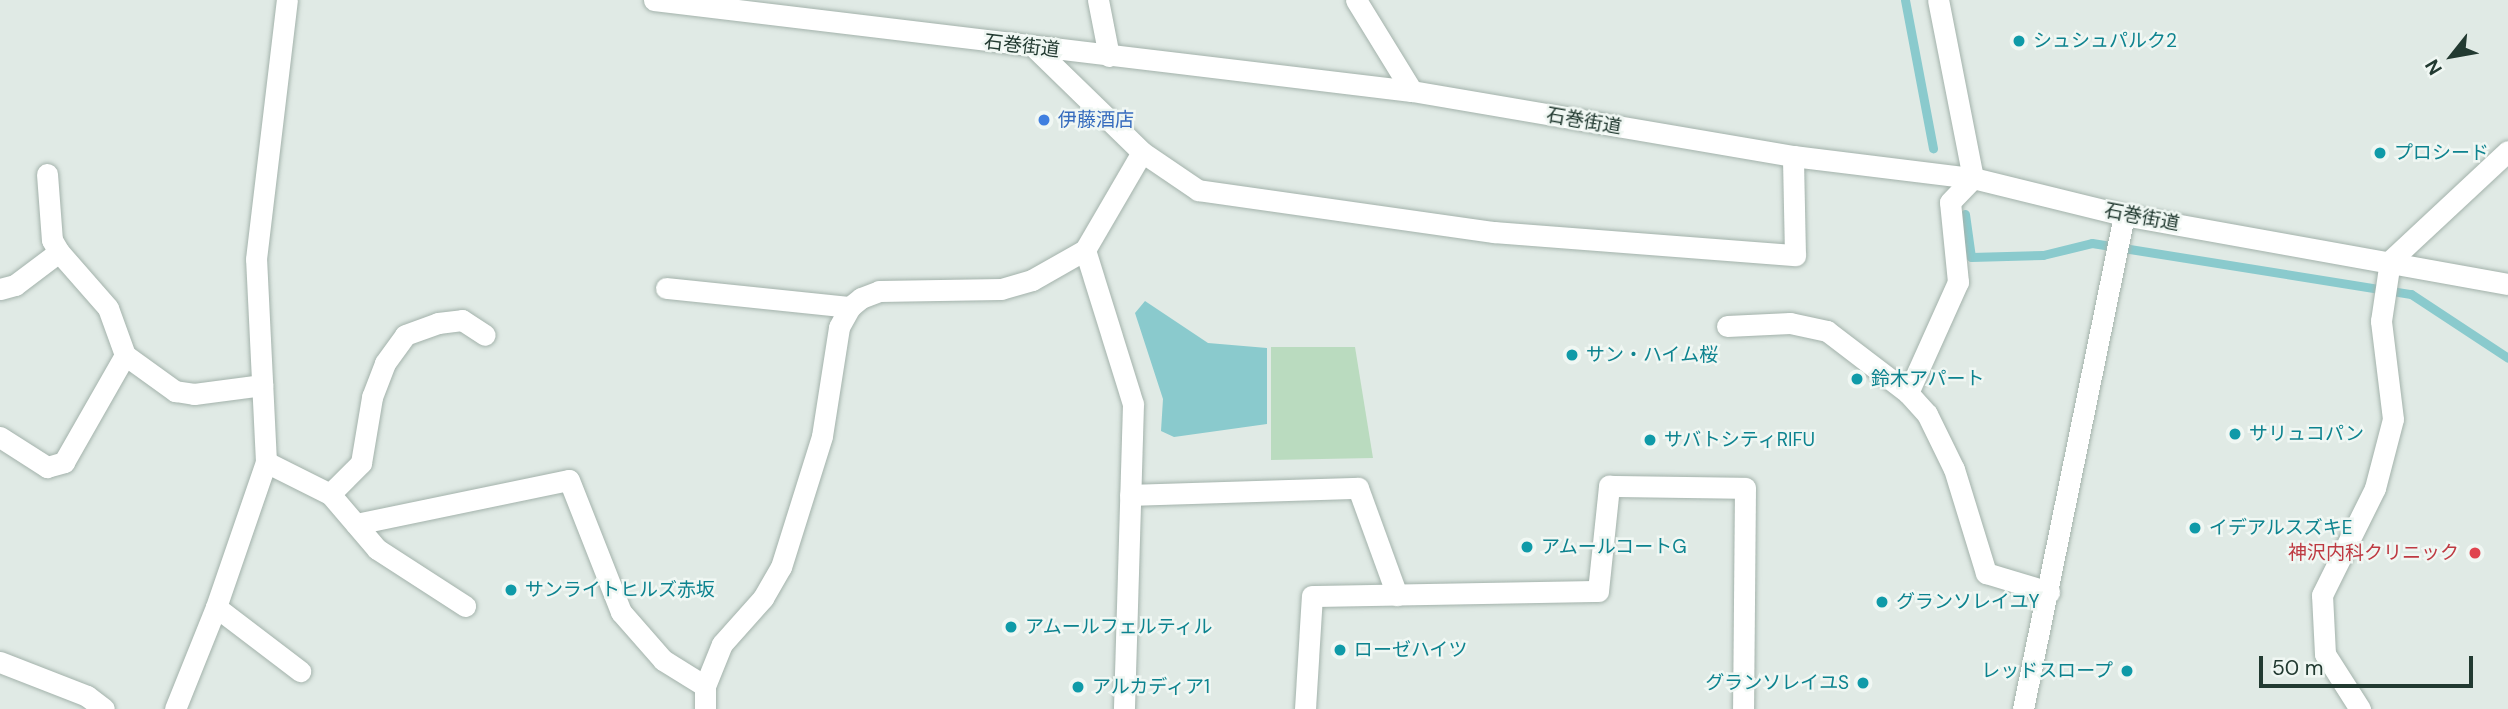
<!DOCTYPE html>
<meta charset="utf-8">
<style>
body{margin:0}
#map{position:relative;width:2508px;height:709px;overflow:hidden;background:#e0eae5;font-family:"DM Sans","Noto Sans JP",sans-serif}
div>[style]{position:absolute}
.green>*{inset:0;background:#badbbf}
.water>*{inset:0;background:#8acacd}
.stream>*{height:9px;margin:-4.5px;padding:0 4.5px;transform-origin:4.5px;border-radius:4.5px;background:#8acacd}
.roads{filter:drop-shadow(0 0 2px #a3b2ab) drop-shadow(0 0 2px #a3b2ab)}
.minor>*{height:21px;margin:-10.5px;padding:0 10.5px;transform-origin:10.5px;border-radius:10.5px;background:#fff}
.tertiary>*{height:21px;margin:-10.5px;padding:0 10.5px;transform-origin:10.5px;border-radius:10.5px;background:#fff}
.dots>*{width:19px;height:19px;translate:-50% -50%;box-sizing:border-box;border:4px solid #f0f7f3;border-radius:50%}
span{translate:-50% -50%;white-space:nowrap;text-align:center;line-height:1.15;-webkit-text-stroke:5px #f0f7f3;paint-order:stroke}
.culture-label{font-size:19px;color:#0d838f}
.left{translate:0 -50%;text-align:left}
.right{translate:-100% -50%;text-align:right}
.street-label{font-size:19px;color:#223a31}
.shop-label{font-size:19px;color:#366cbe}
.health-label{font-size:19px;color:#be3a42}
.north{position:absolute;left:2417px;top:21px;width:70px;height:70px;-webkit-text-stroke:5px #f0f7f3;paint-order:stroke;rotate:239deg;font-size:19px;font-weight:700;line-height:28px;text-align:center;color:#223a31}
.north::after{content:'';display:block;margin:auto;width:24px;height:32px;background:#223a31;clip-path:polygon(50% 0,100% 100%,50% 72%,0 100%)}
.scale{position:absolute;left:2259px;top:656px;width:214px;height:32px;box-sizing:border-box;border:4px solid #223a31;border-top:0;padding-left:9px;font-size:21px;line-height:24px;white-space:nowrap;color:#223a31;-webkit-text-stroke:5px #f0f7f3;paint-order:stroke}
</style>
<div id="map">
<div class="green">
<div style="clip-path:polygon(1271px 347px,1355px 347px,1373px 458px,1271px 460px)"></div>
</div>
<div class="water">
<div style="clip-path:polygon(1145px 301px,1208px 343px,1267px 348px,1267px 424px,1174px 437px,1161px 431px,1163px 399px,1135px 313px)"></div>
</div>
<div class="stream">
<div style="left:1905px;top:0;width:151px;rotate:79.3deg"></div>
<div style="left:1965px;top:214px;width:43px;rotate:82.1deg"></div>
<div style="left:1971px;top:257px;width:72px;rotate:-1.6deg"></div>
<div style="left:2043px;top:255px;width:50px;rotate:-13.8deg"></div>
<div style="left:2092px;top:243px;width:323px;rotate:9.1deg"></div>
<div style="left:2411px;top:294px;width:116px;rotate:33.4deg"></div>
</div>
<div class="roads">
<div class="minor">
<div style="left:1098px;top:0;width:57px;rotate:78.9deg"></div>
<div style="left:1356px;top:0;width:107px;rotate:58.4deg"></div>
<div style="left:1035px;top:48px;width:149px;rotate:44.2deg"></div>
<div style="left:1142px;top:152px;width:68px;rotate:34.2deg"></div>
<div style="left:1198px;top:190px;width:299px;rotate:8.1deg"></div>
<div style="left:1494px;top:232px;width:302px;rotate:4.4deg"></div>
<div style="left:1795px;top:255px;width:99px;rotate:-91.2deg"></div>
<div style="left:47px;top:174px;width:66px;rotate:85.7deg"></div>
<div style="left:52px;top:240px;width:14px;rotate:60deg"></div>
<div style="left:1085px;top:250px;width:161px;rotate:72.7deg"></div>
<div style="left:1133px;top:404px;width:305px;rotate:91.7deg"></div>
<div style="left:666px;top:288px;width:185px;rotate:5.9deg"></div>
<div style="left:0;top:289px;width:16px;rotate:-15deg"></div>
<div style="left:15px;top:285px;width:55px;rotate:-36.9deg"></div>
<div style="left:59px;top:252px;width:74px;rotate:48.8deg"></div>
<div style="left:108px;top:308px;width:50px;rotate:70.1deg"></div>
<div style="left:125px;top:355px;width:62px;rotate:35.8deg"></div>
<div style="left:175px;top:391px;width:19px;rotate:9deg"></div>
<div style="left:194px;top:394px;width:69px;rotate:-7.5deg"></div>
<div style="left:1727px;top:326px;width:63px;rotate:-2.7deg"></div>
<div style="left:1790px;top:323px;width:38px;rotate:12deg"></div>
<div style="left:1827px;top:331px;width:102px;rotate:37.4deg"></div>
<div style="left:1908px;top:393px;width:28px;rotate:48deg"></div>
<div style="left:1927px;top:414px;width:61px;rotate:63.9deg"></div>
<div style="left:1954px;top:469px;width:109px;rotate:72.9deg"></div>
<div style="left:1986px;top:573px;width:66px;rotate:16.8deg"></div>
<div style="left:1908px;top:393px;width:122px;rotate:-65.8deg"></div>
<div style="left:1958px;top:282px;width:80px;rotate:-95.7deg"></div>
<div style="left:1950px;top:202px;width:33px;rotate:-46deg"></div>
<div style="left:1973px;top:178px;width:181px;rotate:-101.1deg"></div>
<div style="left:0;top:437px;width:56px;rotate:32.6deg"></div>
<div style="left:47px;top:467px;width:18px;rotate:-16deg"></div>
<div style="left:64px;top:462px;width:123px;rotate:-60.3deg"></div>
<div style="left:266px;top:462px;width:72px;rotate:26.6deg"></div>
<div style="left:330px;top:494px;width:72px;rotate:49.5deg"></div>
<div style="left:377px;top:549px;width:105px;rotate:32.9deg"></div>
<div style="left:330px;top:494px;width:44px;rotate:-45deg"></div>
<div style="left:361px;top:463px;width:67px;rotate:-80.5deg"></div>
<div style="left:372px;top:397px;width:36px;rotate:-69deg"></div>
<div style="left:385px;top:363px;width:34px;rotate:-54deg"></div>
<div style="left:405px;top:335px;width:35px;rotate:-20deg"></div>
<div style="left:438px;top:323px;width:24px;rotate:-7deg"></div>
<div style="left:462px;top:320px;width:27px;rotate:33deg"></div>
<div style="left:1130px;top:495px;width:228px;rotate:-1.8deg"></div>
<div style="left:1358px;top:488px;width:114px;rotate:70deg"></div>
<div style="left:356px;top:524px;width:217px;rotate:-11.7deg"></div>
<div style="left:569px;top:480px;width:142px;rotate:68.5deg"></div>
<div style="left:621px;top:612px;width:64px;rotate:48.8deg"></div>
<div style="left:663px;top:660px;width:49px;rotate:31.8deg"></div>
<div style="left:216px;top:607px;width:106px;rotate:37.3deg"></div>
<div style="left:0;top:662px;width:93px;rotate:21.3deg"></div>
<div style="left:87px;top:696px;width:21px;rotate:37deg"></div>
<div style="left:175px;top:709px;width:110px;rotate:-68.1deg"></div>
<div style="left:216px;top:607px;width:153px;rotate:-71deg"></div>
<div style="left:266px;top:462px;width:203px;rotate:-92.8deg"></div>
<div style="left:256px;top:259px;width:261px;rotate:-83.2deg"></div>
<div style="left:705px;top:709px;width:23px;rotate:-90deg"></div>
<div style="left:705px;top:686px;width:45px;rotate:-68deg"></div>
<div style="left:722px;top:644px;width:62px;rotate:-48.3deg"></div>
<div style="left:763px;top:598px;width:36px;rotate:-60deg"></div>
<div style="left:781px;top:567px;width:137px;rotate:-72.6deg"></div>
<div style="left:822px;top:436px;width:110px;rotate:-81.1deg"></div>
<div style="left:839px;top:327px;width:23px;rotate:-61deg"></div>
<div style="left:850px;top:307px;width:14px;rotate:-39deg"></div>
<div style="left:861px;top:298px;width:19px;rotate:-21deg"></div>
<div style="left:879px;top:291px;width:122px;rotate:-0.9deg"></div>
<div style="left:1001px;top:289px;width:32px;rotate:-16deg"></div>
<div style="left:1032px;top:280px;width:61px;rotate:-29.5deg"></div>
<div style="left:1085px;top:250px;width:113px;rotate:-59.8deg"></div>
<div style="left:1305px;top:709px;width:113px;rotate:-86.5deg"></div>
<div style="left:1312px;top:596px;width:286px;rotate:-1deg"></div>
<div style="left:1598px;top:591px;width:106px;rotate:-84deg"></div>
<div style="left:1609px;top:486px;width:136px;rotate:0.8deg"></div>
<div style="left:1745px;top:488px;width:221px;rotate:90.5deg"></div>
<div style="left:2023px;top:709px;width:504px;rotate:-78.44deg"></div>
<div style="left:2360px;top:709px;width:65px;rotate:-122.5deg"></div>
<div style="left:2325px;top:654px;width:59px;rotate:-92.9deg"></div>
<div style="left:2322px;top:595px;width:119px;rotate:-63.6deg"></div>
<div style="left:2375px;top:488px;width:71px;rotate:-75.4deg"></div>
<div style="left:2393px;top:419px;width:99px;rotate:-97deg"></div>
<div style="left:2381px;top:321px;width:61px;rotate:-81.5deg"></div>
<div style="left:2390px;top:261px;width:161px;rotate:-43deg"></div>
</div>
<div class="tertiary">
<div style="left:654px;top:0;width:763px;rotate:6.85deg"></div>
<div style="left:1412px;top:91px;width:387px;rotate:9.7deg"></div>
<div style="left:1793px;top:156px;width:181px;rotate:7deg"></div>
<div style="left:1973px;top:178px;width:155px;rotate:13.8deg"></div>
<div style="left:2124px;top:215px;width:390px;rotate:10.2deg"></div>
</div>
</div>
<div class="dots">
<div style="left:2019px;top:41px;background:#0f9aa8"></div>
<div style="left:1044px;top:120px;background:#3f7fe0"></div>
<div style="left:2380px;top:153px;background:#0f9aa8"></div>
<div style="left:1572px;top:355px;background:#0f9aa8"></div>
<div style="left:1857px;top:379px;background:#0f9aa8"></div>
<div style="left:2235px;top:434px;background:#0f9aa8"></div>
<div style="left:1650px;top:440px;background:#0f9aa8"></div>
<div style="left:2195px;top:528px;background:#0f9aa8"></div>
<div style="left:1527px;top:547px;background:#0f9aa8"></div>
<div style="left:2475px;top:553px;background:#e0444e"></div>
<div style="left:511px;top:590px;background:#0f9aa8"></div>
<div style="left:1882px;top:602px;background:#0f9aa8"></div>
<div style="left:1011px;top:627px;background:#0f9aa8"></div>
<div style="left:1340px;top:650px;background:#0f9aa8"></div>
<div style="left:2127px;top:671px;background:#0f9aa8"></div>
<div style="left:1863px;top:683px;background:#0f9aa8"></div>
<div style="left:1078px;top:687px;background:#0f9aa8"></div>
</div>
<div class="culture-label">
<span class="left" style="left:2033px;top:41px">シュシュパルク2</span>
<span class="left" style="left:2394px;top:153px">プロシード</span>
<span class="left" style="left:1586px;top:355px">サン・ハイム桜</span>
<span class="left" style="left:1871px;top:379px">鈴木アパート</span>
<span class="left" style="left:2249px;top:434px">サリュコパン</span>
<span class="left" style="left:1664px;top:440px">サバトシティRIFU</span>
<span class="left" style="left:2209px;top:528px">イデアルスズキE</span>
<span class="left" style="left:1541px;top:547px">アムールコートG</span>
<span class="left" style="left:525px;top:590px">サンライトヒルズ赤坂</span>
<span class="left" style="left:1896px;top:602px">グランソレイユY</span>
<span class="left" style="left:1025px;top:627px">アムールフェルティル</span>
<span class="left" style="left:1354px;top:650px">ローゼハイツ</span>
<span class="right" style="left:2113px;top:671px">レッドスロープ</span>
<span class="right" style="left:1849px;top:683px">グランソレイユS</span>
<span class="left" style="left:1092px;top:687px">アルカディア1</span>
</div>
<div class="street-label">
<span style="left:1022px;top:46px;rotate:7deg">石巻街道</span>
<span style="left:1584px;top:121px;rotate:10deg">石巻街道</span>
<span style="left:2142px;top:217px;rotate:11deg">石巻街道</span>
</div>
<div class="shop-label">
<span class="left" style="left:1058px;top:120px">伊藤酒店</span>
</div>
<div class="health-label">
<span class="right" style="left:2459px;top:553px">神沢内科クリニック</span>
</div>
<div class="north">N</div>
<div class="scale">50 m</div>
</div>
